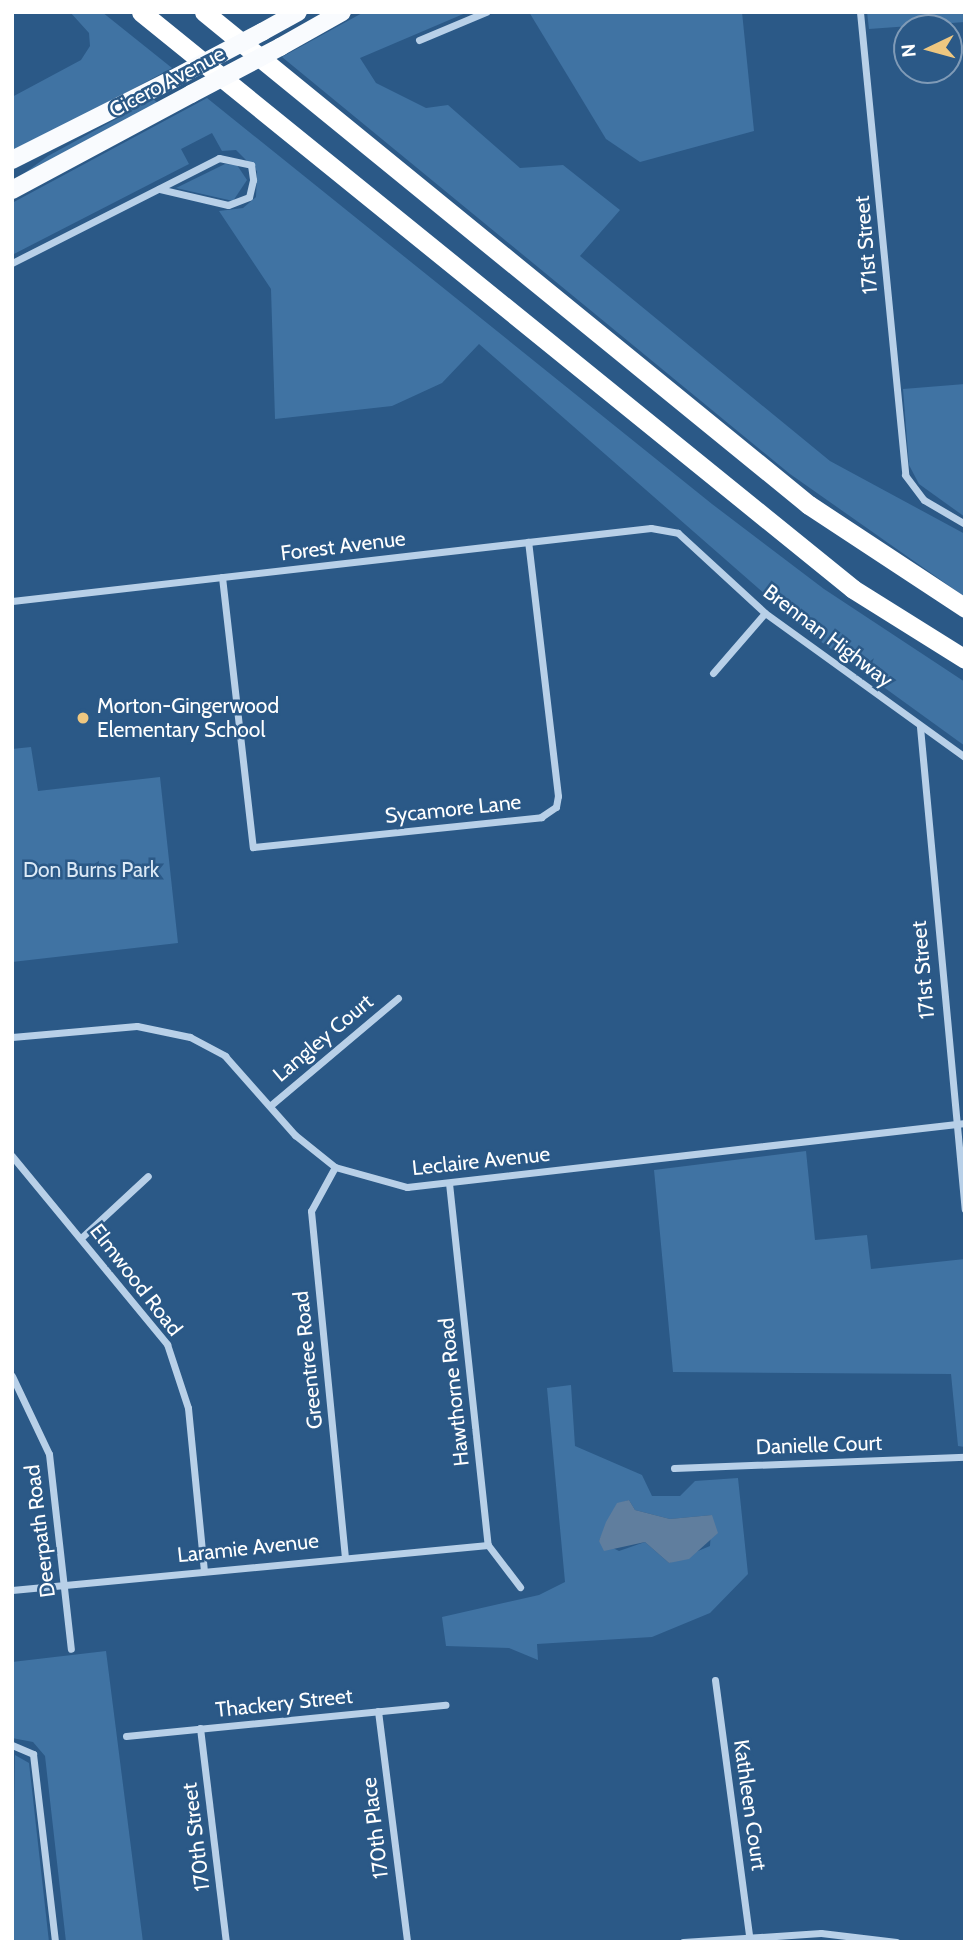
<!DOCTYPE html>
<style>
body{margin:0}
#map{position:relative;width:977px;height:1954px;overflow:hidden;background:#2b5987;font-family:Cabin,sans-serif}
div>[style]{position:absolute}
.green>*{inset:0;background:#4073a3}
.water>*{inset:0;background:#607e9e}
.street>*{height:7px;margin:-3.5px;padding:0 3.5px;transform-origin:3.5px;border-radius:3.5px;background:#b8d0e8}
.primary>*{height:18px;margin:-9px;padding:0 9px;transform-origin:9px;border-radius:9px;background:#f9fbfe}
.highway>*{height:19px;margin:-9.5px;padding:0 9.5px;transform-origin:9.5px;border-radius:9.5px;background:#fff}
.primary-bridge>*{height:18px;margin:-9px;padding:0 9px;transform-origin:9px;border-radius:9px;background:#f9fbfe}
.dots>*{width:19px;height:19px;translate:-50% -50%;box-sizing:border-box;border:4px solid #2b5987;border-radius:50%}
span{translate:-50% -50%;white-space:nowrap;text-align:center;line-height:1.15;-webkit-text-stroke:5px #2b5987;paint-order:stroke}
.street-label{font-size:21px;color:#fff}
.poi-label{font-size:21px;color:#fff}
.left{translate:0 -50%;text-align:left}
.park-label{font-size:21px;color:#dbe9f6}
.frame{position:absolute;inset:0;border:14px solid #fff;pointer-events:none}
.north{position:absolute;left:893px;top:14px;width:70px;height:70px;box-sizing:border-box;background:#2b5987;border:2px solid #809bb7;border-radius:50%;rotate:265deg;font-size:19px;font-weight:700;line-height:28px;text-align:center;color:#fff}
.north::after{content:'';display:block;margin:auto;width:24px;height:32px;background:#eec780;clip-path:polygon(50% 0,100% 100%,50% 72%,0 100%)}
</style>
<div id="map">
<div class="green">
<div style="clip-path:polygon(70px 12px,102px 12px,172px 68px,12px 154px,12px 97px,81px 60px,90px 46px,89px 33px)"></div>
<div style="clip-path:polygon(364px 12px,468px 12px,360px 58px,376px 83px,426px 108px,448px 105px,520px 168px,563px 165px,620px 210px,580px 256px,830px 461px,965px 534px,965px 597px,790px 474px,282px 57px)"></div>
<div style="clip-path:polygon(529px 12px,742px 12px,754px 131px,640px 162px,606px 139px)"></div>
<div style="clip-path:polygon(867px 12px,965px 12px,965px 22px,869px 29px)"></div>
<div style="clip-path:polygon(207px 98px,712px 504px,824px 589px,965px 682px,965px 746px,813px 636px,479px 344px,442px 383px,392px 406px,275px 419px,271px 289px,219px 211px,243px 208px,256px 197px,257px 171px,236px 150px,222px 151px,212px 133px,181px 149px,189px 164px,12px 255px,12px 203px)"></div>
<div style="clip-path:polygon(153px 99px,159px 104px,12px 182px,48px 156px)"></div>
<div style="clip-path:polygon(225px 164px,237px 165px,247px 180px,233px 201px,176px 188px)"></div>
<div style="clip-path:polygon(965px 384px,965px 517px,919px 484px,909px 465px,903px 389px)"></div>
<div style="clip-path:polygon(31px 747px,38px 791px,160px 777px,178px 943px,12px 962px,12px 749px)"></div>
<div style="clip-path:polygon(806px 1151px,815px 1240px,867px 1235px,871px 1269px,965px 1259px,965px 1447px,958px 1446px,951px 1374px,673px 1372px,654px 1170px)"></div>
<div style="clip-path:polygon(evenodd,571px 1385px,575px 1446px,642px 1475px,652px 1496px,680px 1496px,695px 1481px,738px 1478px,748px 1574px,710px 1613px,652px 1637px,537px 1644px,538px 1660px,509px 1648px,446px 1646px,442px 1617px,539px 1595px,565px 1582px,547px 1388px,571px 1385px,629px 1500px,635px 1510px,670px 1519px,712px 1515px,710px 1546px,669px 1563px,645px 1542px,619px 1551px,599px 1541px,617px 1504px,629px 1500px)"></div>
<div style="clip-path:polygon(106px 1651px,143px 1942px,66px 1942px,45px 1756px,33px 1742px,12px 1738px,12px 1662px)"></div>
<div style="clip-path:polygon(15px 1755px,29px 1763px,49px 1942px,12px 1942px)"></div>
</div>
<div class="water">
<div style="clip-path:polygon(629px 1500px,635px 1510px,670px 1519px,712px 1515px,718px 1533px,689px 1559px,669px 1563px,645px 1542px,604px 1551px,599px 1541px,606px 1522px,617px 1503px)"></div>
</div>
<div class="street">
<div style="left:860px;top:12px;width:465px;rotate:84.4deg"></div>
<div style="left:905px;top:475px;width:31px;rotate:53deg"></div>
<div style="left:924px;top:500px;width:48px;rotate:30.3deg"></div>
<div style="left:419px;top:40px;width:73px;rotate:-22.7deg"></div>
<div style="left:12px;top:263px;width:232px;rotate:-26.9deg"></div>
<div style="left:219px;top:158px;width:33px;rotate:12deg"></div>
<div style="left:251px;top:165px;width:15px;rotate:82deg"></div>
<div style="left:253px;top:180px;width:17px;rotate:103deg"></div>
<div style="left:249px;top:197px;width:22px;rotate:159deg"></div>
<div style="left:228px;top:205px;width:71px;rotate:-166.9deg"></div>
<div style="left:222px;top:577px;width:272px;rotate:83.5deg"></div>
<div style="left:253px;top:847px;width:290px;rotate:-5.9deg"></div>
<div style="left:541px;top:817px;width:18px;rotate:-34deg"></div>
<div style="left:556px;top:807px;width:11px;rotate:-80deg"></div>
<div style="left:558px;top:796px;width:256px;rotate:-96.7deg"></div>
<div style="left:12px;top:601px;width:643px;rotate:-6.52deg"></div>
<div style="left:651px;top:528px;width:27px;rotate:10deg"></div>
<div style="left:678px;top:533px;width:118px;rotate:42.6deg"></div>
<div style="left:765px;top:613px;width:246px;rotate:35.8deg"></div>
<div style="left:713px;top:673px;width:79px;rotate:-49.1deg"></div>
<div style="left:920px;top:727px;width:484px;rotate:84.7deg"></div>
<div style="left:12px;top:1037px;width:125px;rotate:-5deg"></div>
<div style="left:137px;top:1026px;width:54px;rotate:11.7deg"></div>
<div style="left:190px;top:1037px;width:40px;rotate:28deg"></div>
<div style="left:225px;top:1056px;width:106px;rotate:48.5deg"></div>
<div style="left:295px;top:1135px;width:51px;rotate:38.7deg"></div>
<div style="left:335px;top:1167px;width:75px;rotate:15.5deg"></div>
<div style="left:407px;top:1187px;width:562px;rotate:-6.54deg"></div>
<div style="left:271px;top:1105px;width:166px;rotate:-40.1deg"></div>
<div style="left:12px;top:1156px;width:244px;rotate:50.5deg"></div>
<div style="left:167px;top:1344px;width:67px;rotate:71.8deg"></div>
<div style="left:188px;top:1408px;width:164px;rotate:84.4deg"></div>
<div style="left:335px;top:1167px;width:50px;rotate:118.6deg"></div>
<div style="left:311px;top:1211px;width:346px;rotate:84.4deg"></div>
<div style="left:449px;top:1183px;width:364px;rotate:83.9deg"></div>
<div style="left:488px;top:1545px;width:53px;rotate:52.7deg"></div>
<div style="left:81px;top:1238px;width:91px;rotate:-42.8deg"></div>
<div style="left:12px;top:1376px;width:86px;rotate:64.6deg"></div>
<div style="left:49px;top:1454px;width:196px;rotate:83.6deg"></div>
<div style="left:674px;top:1468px;width:291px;rotate:-2.2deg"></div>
<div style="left:12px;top:1590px;width:478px;rotate:-5.4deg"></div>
<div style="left:715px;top:1680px;width:264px;rotate:82.4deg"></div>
<div style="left:378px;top:1711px;width:233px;rotate:82.8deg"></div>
<div style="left:200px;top:1728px;width:216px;rotate:83.1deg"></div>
<div style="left:126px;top:1736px;width:321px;rotate:-5.6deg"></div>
<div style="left:12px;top:1745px;width:23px;rotate:23deg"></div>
<div style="left:33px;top:1754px;width:189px;rotate:83.3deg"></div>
<div style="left:683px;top:1942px;width:138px;rotate:-3.7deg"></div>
<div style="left:821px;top:1933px;width:76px;rotate:6.8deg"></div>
</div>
<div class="primary">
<div style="left:262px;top:32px;width:41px;rotate:-29.1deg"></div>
<div style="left:280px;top:47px;width:71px;rotate:-29.4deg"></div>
<div style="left:12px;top:160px;width:180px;rotate:-26.7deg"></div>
<div style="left:12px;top:190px;width:203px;rotate:-28.2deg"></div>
</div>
<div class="highway">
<div style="left:141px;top:12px;width:916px;rotate:39.02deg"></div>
<div style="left:853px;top:589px;width:132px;rotate:32deg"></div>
<div style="left:204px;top:12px;width:780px;rotate:39.18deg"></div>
<div style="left:809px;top:505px;width:187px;rotate:33.4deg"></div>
</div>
<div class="primary-bridge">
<div style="left:173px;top:79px;width:101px;rotate:-27.8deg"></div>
<div style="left:191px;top:94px;width:101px;rotate:-27.8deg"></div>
</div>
<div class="dots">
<div style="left:83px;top:718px;background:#eec780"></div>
</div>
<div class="street-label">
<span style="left:167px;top:82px;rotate:-28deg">Cicero Avenue</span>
<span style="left:866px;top:245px;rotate:-95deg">171st Street</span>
<span style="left:343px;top:546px;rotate:-7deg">Forest Avenue</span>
<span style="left:828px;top:636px;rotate:37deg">Brennan Highway</span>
<span style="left:453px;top:809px;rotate:-6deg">Sycamore Lane</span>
<span style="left:923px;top:970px;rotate:-95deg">171st Street</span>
<span style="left:323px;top:1038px;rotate:-40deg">Langley Court</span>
<span style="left:481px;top:1161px;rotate:-6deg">Leclaire Avenue</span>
<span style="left:136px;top:1280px;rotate:52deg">Elmwood Road</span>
<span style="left:308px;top:1360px;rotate:-96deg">Greentree Road</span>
<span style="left:454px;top:1392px;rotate:-96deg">Hawthorne Road</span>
<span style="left:819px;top:1445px;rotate:-2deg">Danielle Court</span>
<span style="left:40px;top:1531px;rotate:-97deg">Deerpath Road</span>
<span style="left:248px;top:1548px;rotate:-6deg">Laramie Avenue</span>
<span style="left:284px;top:1703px;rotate:-6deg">Thackery Street</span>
<span style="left:750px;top:1805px;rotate:82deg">Kathleen Court</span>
<span style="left:375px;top:1828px;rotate:-97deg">170th Place</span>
<span style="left:196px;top:1837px;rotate:-97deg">170th Street</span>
</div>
<div class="poi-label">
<span class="left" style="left:97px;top:718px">Morton-Gingerwood<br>Elementary School</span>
</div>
<div class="park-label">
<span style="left:91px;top:870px">Don Burns Park</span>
</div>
<div class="frame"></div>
<div class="north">N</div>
</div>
